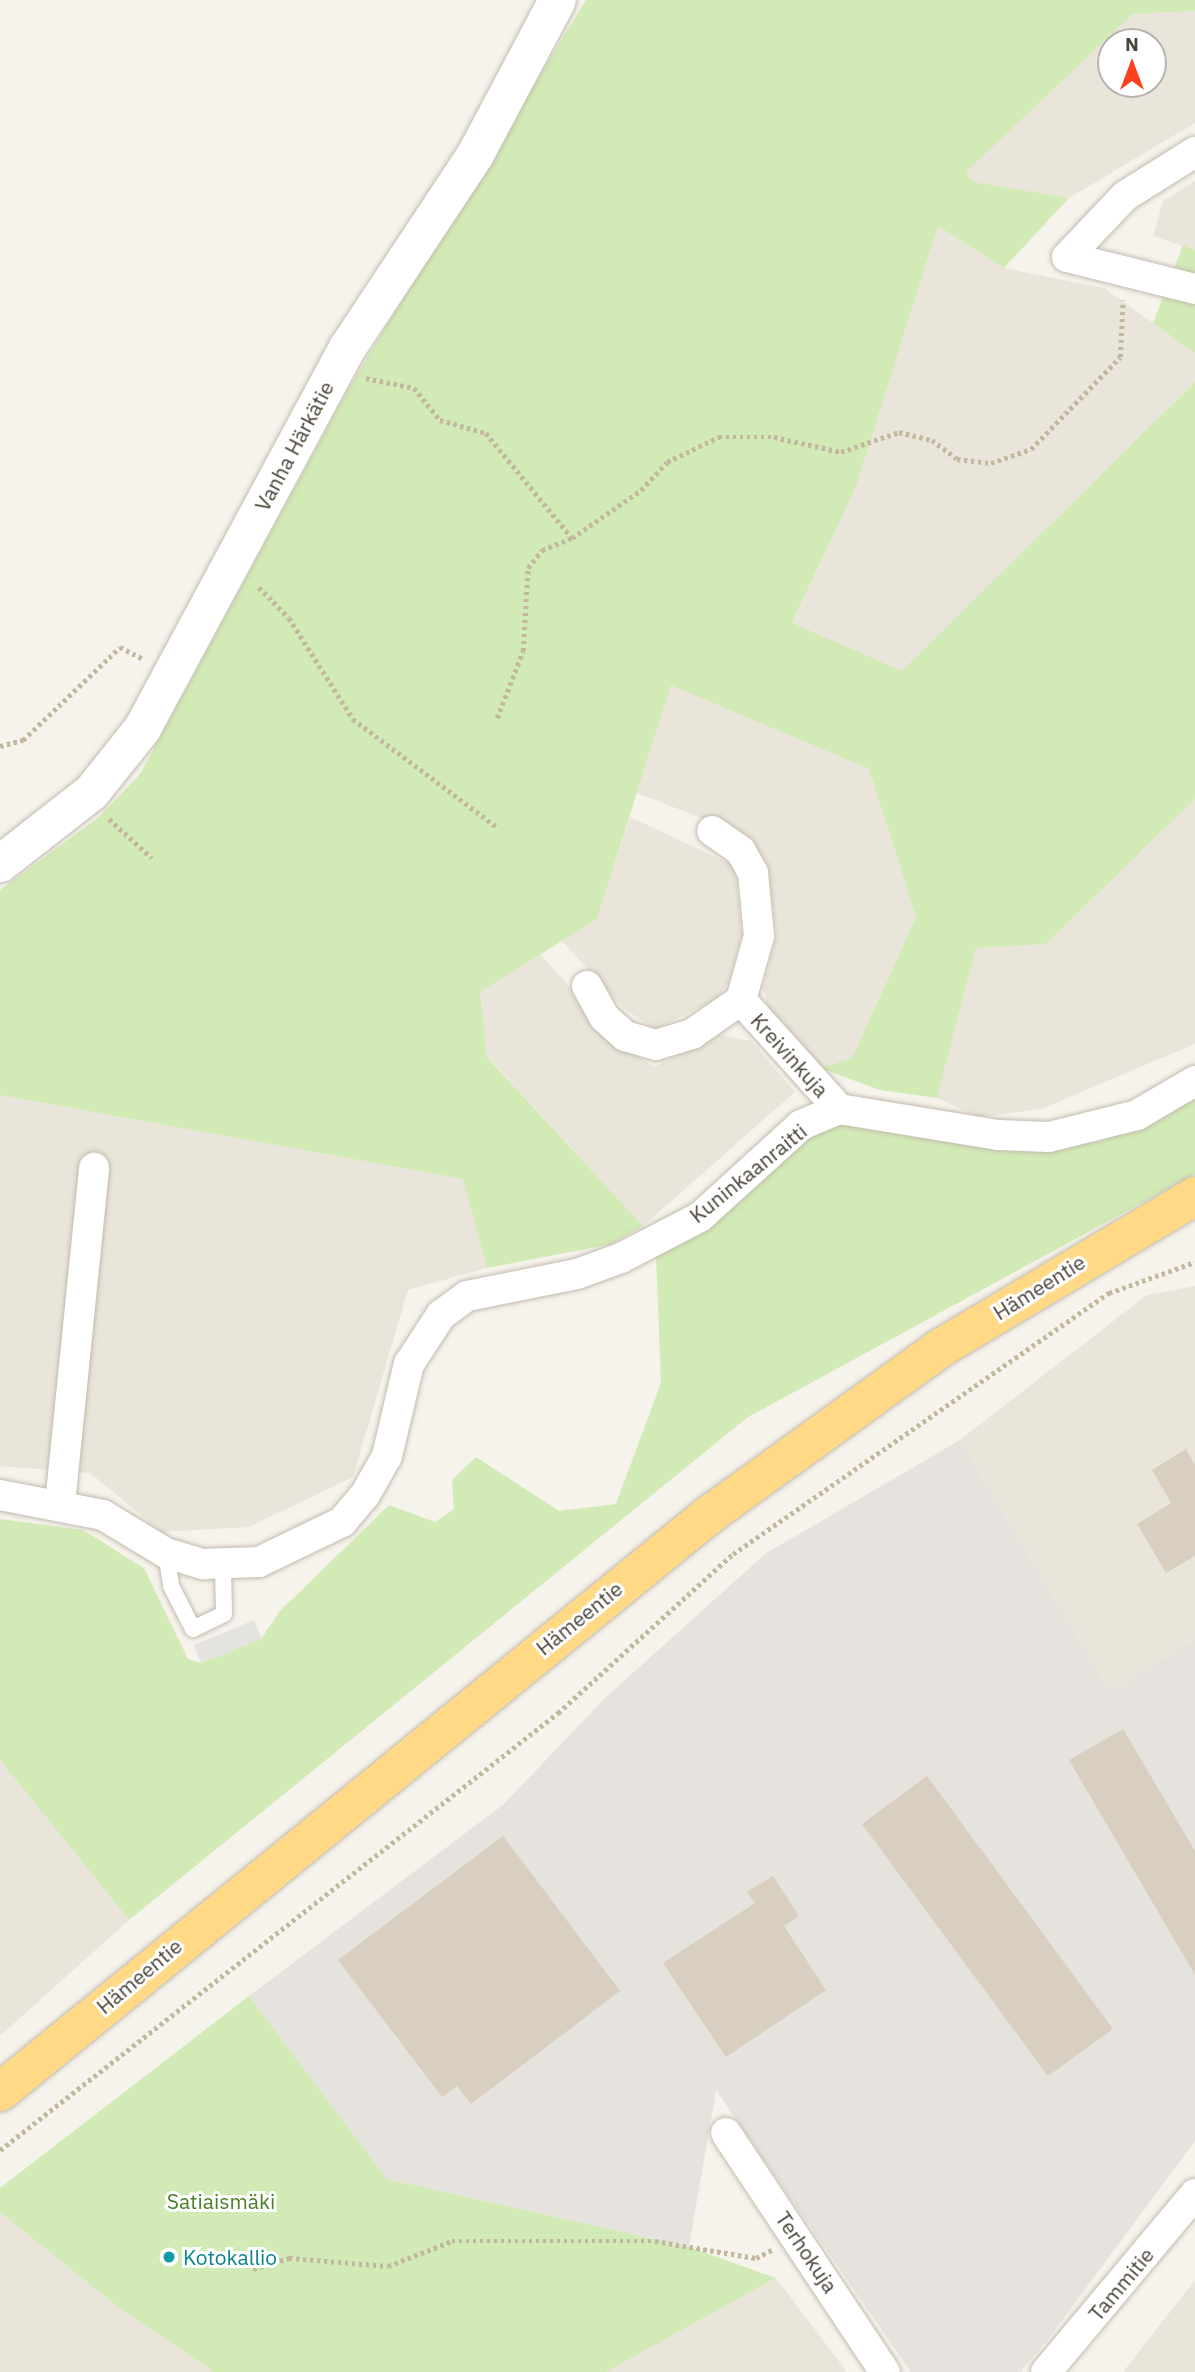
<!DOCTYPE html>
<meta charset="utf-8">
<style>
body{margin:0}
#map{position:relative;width:1195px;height:2372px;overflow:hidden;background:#f6f3ec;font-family:"IBM Plex Sans",sans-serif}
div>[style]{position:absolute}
.residential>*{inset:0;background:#eae5da}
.industrial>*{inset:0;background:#e6e2dd}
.green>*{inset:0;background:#d2eab5}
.parking>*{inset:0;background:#e5e3e0}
.building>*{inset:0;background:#d8cfc1}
.path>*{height:4.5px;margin-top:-2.25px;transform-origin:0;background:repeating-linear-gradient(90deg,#c4b79f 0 3.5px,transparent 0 7px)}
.roads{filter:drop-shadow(0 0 2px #c2bbae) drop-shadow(0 0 2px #c2bbae)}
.service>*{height:16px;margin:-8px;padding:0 8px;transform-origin:8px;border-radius:8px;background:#fff}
.minor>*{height:30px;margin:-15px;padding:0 15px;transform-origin:15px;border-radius:15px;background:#fff}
.tertiary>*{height:37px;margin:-18.5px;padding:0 18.5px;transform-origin:18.5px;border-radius:18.5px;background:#fff}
.trunk>*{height:38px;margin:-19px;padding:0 19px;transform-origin:19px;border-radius:19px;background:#ffd985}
.dots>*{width:19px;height:19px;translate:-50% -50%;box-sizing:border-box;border:4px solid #fff;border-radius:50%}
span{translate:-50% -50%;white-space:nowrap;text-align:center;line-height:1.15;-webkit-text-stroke:6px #fff;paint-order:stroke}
.street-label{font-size:21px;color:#4b4439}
.park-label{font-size:21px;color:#4a7f2a}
.culture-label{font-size:21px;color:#0d838f}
.left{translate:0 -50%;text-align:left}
.north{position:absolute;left:1097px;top:28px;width:70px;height:70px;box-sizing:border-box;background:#fff;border:2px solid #b7b4b0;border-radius:50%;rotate:0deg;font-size:19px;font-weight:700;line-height:28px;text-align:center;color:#4b4439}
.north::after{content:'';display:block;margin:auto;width:24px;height:32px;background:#fc3f1d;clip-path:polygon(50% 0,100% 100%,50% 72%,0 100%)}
</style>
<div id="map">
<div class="residential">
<div style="clip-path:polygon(evenodd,1195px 11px,1195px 123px,1069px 198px,973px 182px,964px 173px,1133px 14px,1195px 11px,1111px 42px,1153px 42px,1153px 84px,1111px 84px,1111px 42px)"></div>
<div style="clip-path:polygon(1195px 181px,1195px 250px,1153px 236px,1163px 201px)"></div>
<div style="clip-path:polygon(938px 226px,1004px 268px,1104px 288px,1195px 353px,1195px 382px,902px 672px,792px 624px,856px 487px)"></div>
<div style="clip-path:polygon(671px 684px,869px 769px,916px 917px,852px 1058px,820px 1068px,769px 1010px,763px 988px,777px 936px,767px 863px,748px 836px,637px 793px)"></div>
<div style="clip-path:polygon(1195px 799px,1195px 1044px,1041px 1109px,979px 1117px,937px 1098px,976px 948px,1046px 944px)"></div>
<div style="clip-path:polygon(630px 817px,735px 866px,742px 933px,729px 983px,715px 1000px,655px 1029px,623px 1008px,562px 941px,597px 918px)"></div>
<div style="clip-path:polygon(540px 954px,625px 1048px,654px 1067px,720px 1035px,751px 1041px,795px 1092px,643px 1226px,487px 1056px,480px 992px)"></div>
<div style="clip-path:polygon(0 1095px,464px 1179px,487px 1268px,408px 1290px,353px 1477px,249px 1527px,162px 1532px,90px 1473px,0 1466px)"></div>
<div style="clip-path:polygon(1195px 1286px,1195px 1639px,1110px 1692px,960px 1440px,1147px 1295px)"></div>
<div style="clip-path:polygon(0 1760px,129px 1920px,0 2036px)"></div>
<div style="clip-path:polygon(0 2212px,118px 2307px,214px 2372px,0 2372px)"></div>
<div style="clip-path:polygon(776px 2278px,847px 2372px,606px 2372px)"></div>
<div style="clip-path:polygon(1195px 2280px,1195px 2372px,1123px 2372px)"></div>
</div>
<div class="industrial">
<div style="clip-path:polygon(960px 1440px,1110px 1692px,1195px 1639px,1195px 2141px,1049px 2338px,1020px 2372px,911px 2372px,716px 2090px,689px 2247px,387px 2179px,249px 1996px,504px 1804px,605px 1698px,765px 1554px)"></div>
</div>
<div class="green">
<div style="clip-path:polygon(586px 0,1195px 0,1195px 11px,1133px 14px,965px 173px,974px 182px,1069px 198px,1004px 268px,938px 226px,856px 487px,792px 623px,902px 671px,1195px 382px,1195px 799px,1046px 944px,976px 948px,937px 1098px,880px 1090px,820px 1068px,852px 1058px,916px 917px,869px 769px,671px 685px,597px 919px,480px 992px,487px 1057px,643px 1226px,612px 1244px,487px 1268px,463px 1179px,0 1095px,0 890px,99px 817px,140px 774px,350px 386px)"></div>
<div style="clip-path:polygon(1183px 245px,1195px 250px,1195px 353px,1153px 323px)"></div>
<div style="clip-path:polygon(1195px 1095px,1195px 1174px,748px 1417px,129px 1920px,0 1760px,0 1519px,83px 1530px,144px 1568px,188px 1659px,201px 1663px,261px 1639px,279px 1612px,389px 1505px,435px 1522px,454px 1509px,452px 1480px,476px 1457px,559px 1511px,616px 1504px,661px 1383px,656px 1255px,797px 1144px,840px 1122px,1050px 1150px,1098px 1142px,1142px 1126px)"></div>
<div style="clip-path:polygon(249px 1996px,387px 2179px,689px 2247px,776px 2278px,606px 2372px,214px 2372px,118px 2307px,0 2212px,0 2188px)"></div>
</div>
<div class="parking">
<div style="clip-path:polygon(254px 1620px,262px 1639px,201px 1663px,194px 1645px)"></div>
</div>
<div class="building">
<div style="clip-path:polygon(1186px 1449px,1195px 1465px,1195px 1556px,1166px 1573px,1137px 1524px,1171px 1503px,1152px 1470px)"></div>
<div style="clip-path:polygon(1123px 1729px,1195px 1851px,1195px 1975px,1069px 1760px)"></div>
<div style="clip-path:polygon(927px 1776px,1113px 2029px,1048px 2076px,862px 1824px)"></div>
<div style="clip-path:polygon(503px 1836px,620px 1991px,471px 2104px,457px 2086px,442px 2097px,338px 1960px)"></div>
<div style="clip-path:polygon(773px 1876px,799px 1916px,784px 1926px,826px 1990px,726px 2057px,663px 1963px,755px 1903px,747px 1892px)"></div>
</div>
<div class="path">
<div style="left:366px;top:378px;width:49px;rotate:11.8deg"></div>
<div style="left:414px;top:388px;width:41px;rotate:50.9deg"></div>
<div style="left:440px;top:420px;width:48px;rotate:15.8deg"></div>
<div style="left:486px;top:433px;width:136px;rotate:50.7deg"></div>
<div style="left:572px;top:538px;width:84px;rotate:-34.8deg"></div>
<div style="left:641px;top:490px;width:38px;rotate:-47deg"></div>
<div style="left:667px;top:462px;width:58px;rotate:-25.7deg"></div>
<div style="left:719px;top:437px;width:55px"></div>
<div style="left:774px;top:437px;width:69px;rotate:12.6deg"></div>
<div style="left:841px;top:452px;width:61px;rotate:-19deg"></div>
<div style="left:899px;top:432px;width:34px;rotate:14deg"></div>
<div style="left:932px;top:440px;width:31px;rotate:37deg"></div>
<div style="left:957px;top:459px;width:34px;rotate:7deg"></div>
<div style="left:991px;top:463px;width:42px;rotate:-19.3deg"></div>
<div style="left:1031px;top:449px;width:128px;rotate:-45.9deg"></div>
<div style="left:1120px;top:357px;width:57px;rotate:-87deg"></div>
<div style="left:259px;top:587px;width:43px;rotate:45.9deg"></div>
<div style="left:289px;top:618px;width:120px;rotate:57.6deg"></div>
<div style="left:353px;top:719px;width:180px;rotate:36.9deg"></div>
<div style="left:497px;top:718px;width:72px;rotate:-68.8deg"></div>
<div style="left:523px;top:651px;width:83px;rotate:-86.6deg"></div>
<div style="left:528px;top:568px;width:23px;rotate:-52deg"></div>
<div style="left:542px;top:550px;width:32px;rotate:-22deg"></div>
<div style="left:0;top:746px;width:24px;rotate:-15deg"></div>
<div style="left:23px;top:740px;width:134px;rotate:-43.8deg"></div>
<div style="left:120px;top:647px;width:27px;rotate:27deg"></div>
<div style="left:109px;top:819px;width:58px;rotate:42.2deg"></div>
<div style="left:0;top:2150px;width:709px;rotate:-38.07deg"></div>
<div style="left:558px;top:1713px;width:236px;rotate:-42.3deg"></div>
<div style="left:733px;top:1554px;width:458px;rotate:-34.8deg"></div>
<div style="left:1109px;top:1293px;width:91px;rotate:-19.8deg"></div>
<div style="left:253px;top:2269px;width:38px;rotate:-17deg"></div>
<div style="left:289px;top:2258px;width:99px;rotate:4.6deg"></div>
<div style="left:388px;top:2266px;width:69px;rotate:-21.3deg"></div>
<div style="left:452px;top:2241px;width:203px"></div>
<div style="left:655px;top:2241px;width:102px;rotate:9.6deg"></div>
<div style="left:756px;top:2258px;width:18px;rotate:-27deg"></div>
</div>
<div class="roads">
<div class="service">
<div style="left:166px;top:1553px;width:33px;rotate:81deg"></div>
<div style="left:171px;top:1586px;width:48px;rotate:62.9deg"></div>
<div style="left:193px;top:1629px;width:34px;rotate:-26deg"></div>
<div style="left:224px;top:1614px;width:47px;rotate:-91.2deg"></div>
</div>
<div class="minor">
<div style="left:1067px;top:257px;width:84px;rotate:-46.4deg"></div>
<div style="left:1125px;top:196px;width:83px;rotate:-32.2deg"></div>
<div style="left:1067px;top:257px;width:132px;rotate:14deg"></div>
<div style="left:587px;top:986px;width:35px;rotate:61deg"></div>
<div style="left:604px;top:1017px;width:28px;rotate:42deg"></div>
<div style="left:625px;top:1036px;width:32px;rotate:16deg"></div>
<div style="left:656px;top:1045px;width:38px;rotate:-17deg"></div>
<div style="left:692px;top:1034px;width:60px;rotate:-34.8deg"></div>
<div style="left:741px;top:1000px;width:66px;rotate:-74.3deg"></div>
<div style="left:759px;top:936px;width:63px;rotate:-95.4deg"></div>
<div style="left:753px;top:873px;width:25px;rotate:-119deg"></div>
<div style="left:741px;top:851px;width:35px;rotate:-145deg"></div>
<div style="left:741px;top:1000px;width:147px;rotate:48deg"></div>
<div style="left:0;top:1495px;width:105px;rotate:11deg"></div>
<div style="left:103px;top:1515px;width:74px;rotate:31.1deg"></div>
<div style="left:166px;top:1553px;width:39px;rotate:17deg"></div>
<div style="left:203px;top:1564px;width:56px;rotate:-2deg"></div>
<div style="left:259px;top:1562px;width:92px;rotate:-25.7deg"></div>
<div style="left:342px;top:1522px;width:35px;rotate:-50deg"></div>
<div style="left:365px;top:1495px;width:45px;rotate:-60.6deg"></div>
<div style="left:387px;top:1456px;width:95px;rotate:-76.6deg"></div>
<div style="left:409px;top:1364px;width:59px;rotate:-56.9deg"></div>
<div style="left:441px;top:1315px;width:32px;rotate:-36deg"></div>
<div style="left:467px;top:1296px;width:112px;rotate:-11.3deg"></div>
<div style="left:577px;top:1274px;width:47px;rotate:-20deg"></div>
<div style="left:621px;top:1258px;width:89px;rotate:-27.4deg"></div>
<div style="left:700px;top:1217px;width:137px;rotate:-42.3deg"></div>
<div style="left:801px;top:1125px;width:41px;rotate:-22.8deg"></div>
<div style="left:839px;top:1109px;width:161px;rotate:9.3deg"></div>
<div style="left:998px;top:1135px;width:51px;rotate:2.2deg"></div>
<div style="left:1049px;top:1137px;width:91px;rotate:-14deg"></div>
<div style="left:1137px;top:1115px;width:67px;rotate:-30.4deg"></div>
<div style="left:60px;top:1504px;width:338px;rotate:-84.2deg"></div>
<div style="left:726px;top:2133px;width:287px;rotate:56.4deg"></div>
<div style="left:1046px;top:2372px;width:232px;rotate:-50.1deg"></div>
</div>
<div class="tertiary">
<div style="left:0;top:863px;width:115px;rotate:-38deg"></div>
<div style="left:91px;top:792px;width:82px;rotate:-51.4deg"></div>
<div style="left:142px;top:728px;width:434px;rotate:-61.7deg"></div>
<div style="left:348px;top:346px;width:230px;rotate:-56.5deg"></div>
<div style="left:475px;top:154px;width:174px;rotate:-62deg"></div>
</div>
<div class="trunk">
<div style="left:0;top:2092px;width:914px;rotate:-39.14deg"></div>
<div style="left:709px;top:1515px;width:287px;rotate:-35.8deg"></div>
<div style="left:942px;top:1347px;width:295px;rotate:-30.8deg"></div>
</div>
</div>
<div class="dots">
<div style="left:169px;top:2257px;background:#0f9aa8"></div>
</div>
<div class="street-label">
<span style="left:294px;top:446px;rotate:-62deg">Vanha Härkätie</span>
<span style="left:790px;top:1055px;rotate:48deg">Kreivinkuja</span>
<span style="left:748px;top:1173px;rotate:-39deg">Kuninkaanraitti</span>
<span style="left:1039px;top:1287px;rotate:-32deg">Hämeentie</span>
<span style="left:579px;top:1618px;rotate:-39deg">Hämeentie</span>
<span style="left:139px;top:1976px;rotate:-40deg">Hämeentie</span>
<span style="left:807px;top:2252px;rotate:56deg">Terhokuja</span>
<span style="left:1121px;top:2284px;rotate:-50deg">Tammitie</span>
</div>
<div class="park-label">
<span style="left:221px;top:2201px">Satiaismäki</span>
</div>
<div class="culture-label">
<span class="left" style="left:183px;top:2257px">Kotokallio</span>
</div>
<div class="north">N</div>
</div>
